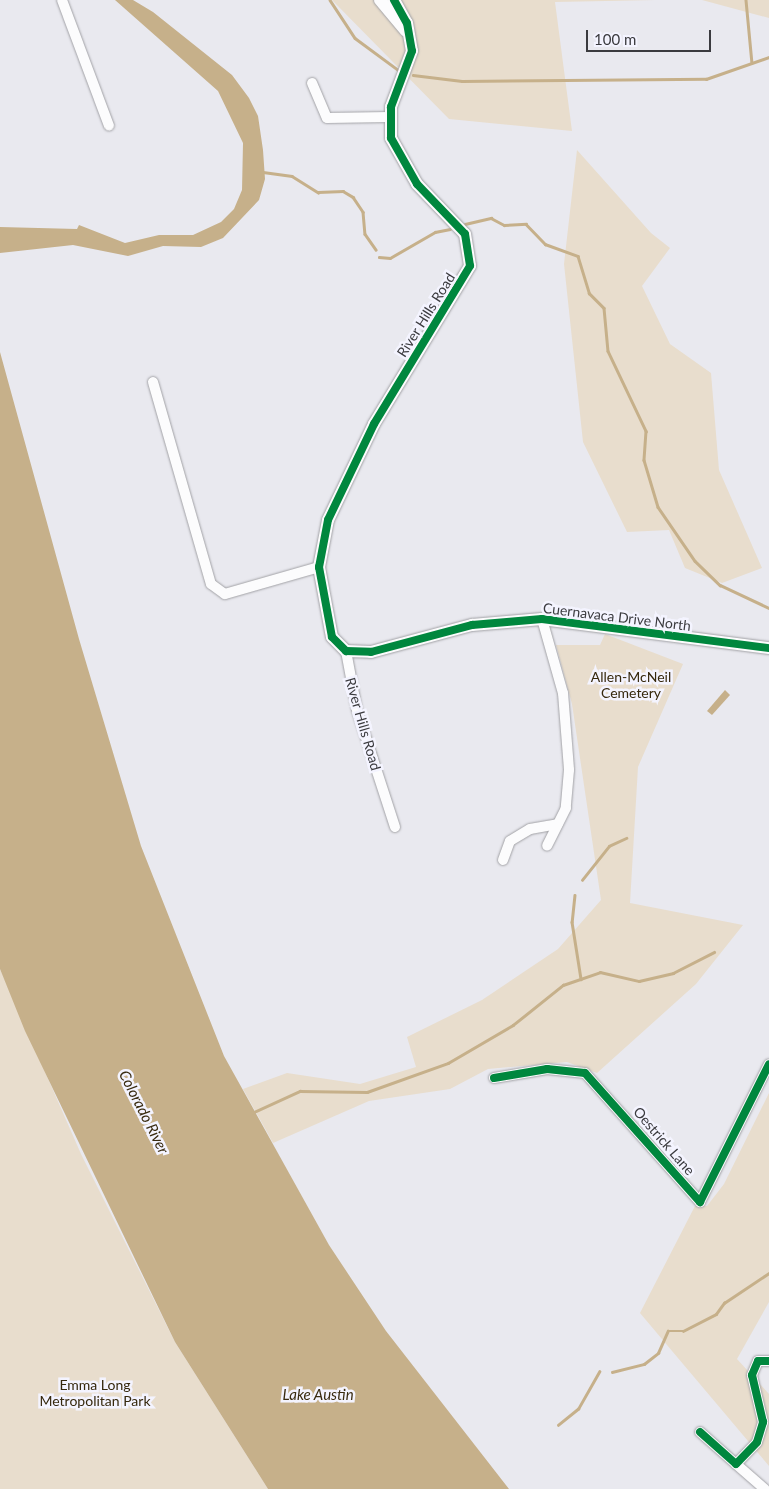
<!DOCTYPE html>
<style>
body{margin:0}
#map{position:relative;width:769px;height:1489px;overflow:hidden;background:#e9e9ef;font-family:Lato,sans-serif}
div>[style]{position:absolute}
.green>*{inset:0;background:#e8ddcd}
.water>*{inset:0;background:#c6b08a}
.stream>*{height:2.5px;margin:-1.25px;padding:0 1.25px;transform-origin:1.25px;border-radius:1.25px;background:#c6b08a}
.roads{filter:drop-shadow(0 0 1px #a2a2a6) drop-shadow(0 0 1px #a2a2a6)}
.minor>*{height:10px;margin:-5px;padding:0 5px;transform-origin:5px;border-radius:5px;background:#fcfcfd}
.tertiary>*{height:12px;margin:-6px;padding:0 6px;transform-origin:6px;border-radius:6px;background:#fcfcfd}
.cycleway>*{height:8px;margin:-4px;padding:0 4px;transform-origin:4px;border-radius:4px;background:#00873e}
span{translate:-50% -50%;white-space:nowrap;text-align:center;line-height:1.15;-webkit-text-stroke:5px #f4f4ff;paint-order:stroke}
.street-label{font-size:14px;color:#3b3b3f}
.park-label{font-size:14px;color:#36280d}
.water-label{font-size:15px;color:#392b10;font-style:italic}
.scale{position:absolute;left:586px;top:30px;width:125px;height:22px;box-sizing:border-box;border:2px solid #3b3b3f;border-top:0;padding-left:6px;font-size:15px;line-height:18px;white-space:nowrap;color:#3b3b3f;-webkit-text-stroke:4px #f4f4ff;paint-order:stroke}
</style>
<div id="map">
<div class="green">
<div style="clip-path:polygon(332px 0,656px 0,555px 2px,572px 131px,449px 119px)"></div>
<div style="clip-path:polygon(702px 0,769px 0,769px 18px)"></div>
<div style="clip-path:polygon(577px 150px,651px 233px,670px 248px,642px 286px,670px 344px,711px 373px,719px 470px,762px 568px,722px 583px,685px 568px,669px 530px,627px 532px,583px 442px,564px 264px)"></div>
<div style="clip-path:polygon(605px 634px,683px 664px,638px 767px,630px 903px,743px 925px,696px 984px,597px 1073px,567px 1062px,488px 1069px,450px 1089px,369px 1101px,273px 1143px,243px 1089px,287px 1073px,360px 1084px,416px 1067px,407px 1037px,482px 1000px,558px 949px,601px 900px,572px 704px,556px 645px,600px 645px)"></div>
<div style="clip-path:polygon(0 969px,81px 1154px,175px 1342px,268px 1489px,0 1489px)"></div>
<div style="clip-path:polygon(769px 1093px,769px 1302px,737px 1359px,769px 1394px,769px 1466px,640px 1313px,695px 1206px,707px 1206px,724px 1184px)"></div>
</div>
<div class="water">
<div style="clip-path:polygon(115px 0,133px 0,153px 12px,232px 75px,249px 98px,258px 116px,263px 150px,265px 179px,259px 200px,223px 238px,201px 247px,163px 246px,128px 256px,73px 245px,0 253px,0 227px,77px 229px,79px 225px,125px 243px,159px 235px,193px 235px,221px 222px,234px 209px,242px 190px,243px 143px,218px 91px)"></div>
<div style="clip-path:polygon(0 352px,79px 639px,141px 846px,224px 1056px,329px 1245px,386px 1331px,509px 1489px,268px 1489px,175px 1342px,25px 1031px,0 969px)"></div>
<div style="clip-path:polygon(725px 690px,730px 695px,712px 715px,707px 711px)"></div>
</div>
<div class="stream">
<div style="left:330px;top:0;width:45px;rotate:56.7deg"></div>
<div style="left:355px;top:38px;width:57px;rotate:36.5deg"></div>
<div style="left:746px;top:0;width:63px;rotate:84.6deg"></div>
<div style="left:413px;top:75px;width:49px;rotate:7deg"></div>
<div style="left:462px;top:81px;width:244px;rotate:-0.5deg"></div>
<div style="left:706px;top:79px;width:67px;rotate:-19.2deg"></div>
<div style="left:263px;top:172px;width:29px;rotate:8deg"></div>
<div style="left:292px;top:176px;width:31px;rotate:32deg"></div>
<div style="left:318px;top:192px;width:25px;rotate:-2deg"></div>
<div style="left:343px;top:191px;width:12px;rotate:31deg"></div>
<div style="left:353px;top:197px;width:18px;rotate:56deg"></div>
<div style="left:363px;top:212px;width:22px;rotate:85deg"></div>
<div style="left:365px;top:234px;width:19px;rotate:55deg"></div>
<div style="left:465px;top:224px;width:27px;rotate:-13deg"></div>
<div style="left:491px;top:218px;width:15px;rotate:28deg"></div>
<div style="left:504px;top:225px;width:22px;rotate:-3deg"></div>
<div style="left:526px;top:224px;width:28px;rotate:46deg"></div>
<div style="left:545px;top:244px;width:35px;rotate:20deg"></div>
<div style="left:578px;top:256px;width:39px;rotate:73deg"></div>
<div style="left:589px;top:293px;width:21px;rotate:45deg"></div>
<div style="left:604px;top:308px;width:43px;rotate:84.7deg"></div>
<div style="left:608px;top:351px;width:89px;rotate:64.6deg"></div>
<div style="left:646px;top:431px;width:29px;rotate:94deg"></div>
<div style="left:644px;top:460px;width:49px;rotate:73.4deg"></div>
<div style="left:658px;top:507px;width:65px;rotate:55.6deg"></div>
<div style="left:695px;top:561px;width:35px;rotate:44deg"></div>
<div style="left:720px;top:585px;width:54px;rotate:25.1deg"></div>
<div style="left:379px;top:257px;width:11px;rotate:5deg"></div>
<div style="left:390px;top:258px;width:52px;rotate:-30deg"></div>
<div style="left:435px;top:232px;width:15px;rotate:-11deg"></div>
<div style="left:582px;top:880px;width:43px;rotate:-51.5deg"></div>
<div style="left:609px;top:846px;width:19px;rotate:-25deg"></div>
<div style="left:575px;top:895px;width:27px;rotate:96deg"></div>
<div style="left:572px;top:922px;width:58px;rotate:81deg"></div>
<div style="left:252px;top:1113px;width:53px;rotate:-24.6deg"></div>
<div style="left:300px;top:1091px;width:67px;rotate:0.9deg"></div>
<div style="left:367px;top:1092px;width:86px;rotate:-19.7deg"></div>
<div style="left:448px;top:1063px;width:75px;rotate:-30.3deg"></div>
<div style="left:513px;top:1025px;width:64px;rotate:-38.7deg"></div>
<div style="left:563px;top:985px;width:39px;rotate:-19deg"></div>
<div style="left:600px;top:972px;width:40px;rotate:13deg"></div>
<div style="left:639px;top:981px;width:35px;rotate:-13deg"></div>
<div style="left:673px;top:973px;width:46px;rotate:-27.1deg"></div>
<div style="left:612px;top:1372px;width:33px;rotate:-14deg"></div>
<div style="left:644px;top:1364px;width:18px;rotate:-38deg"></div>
<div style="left:658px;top:1353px;width:24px;rotate:-66deg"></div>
<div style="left:668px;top:1331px;width:15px"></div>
<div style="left:683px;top:1331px;width:37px;rotate:-27deg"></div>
<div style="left:716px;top:1314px;width:14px;rotate:-54deg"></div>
<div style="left:724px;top:1303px;width:54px;rotate:-33.7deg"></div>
<div style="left:558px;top:1425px;width:26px;rotate:-39deg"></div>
<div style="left:578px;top:1409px;width:43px;rotate:-60.4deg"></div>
</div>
<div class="roads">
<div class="minor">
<div style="left:62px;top:0;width:134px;rotate:69.5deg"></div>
<div style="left:312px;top:83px;width:38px;rotate:67deg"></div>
<div style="left:327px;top:118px;width:62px;rotate:-0.9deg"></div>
<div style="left:153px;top:382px;width:210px;rotate:74deg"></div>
<div style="left:211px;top:584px;width:17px;rotate:36deg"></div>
<div style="left:225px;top:594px;width:98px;rotate:-16deg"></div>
<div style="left:542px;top:619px;width:77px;rotate:74.2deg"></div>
<div style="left:563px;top:693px;width:77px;rotate:85.5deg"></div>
<div style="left:569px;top:770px;width:38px;rotate:95deg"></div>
<div style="left:566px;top:808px;width:42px;rotate:116.6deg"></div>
<div style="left:346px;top:651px;width:60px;rotate:79.4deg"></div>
<div style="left:357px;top:710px;width:123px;rotate:72deg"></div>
<div style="left:503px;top:860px;width:20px;rotate:-70deg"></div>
<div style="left:510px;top:841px;width:23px;rotate:-31deg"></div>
<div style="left:530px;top:829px;width:28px;rotate:-10deg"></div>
<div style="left:494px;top:1078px;width:54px;rotate:-9.6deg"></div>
<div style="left:547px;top:1069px;width:38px;rotate:6deg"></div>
<div style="left:585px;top:1073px;width:173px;rotate:48.3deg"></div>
<div style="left:700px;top:1202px;width:154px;rotate:-63.4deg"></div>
<div style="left:700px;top:1432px;width:48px;rotate:41.6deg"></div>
<div style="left:736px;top:1464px;width:30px;rotate:-46deg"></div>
<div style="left:757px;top:1442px;width:21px;rotate:-73deg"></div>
<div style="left:763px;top:1422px;width:48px;rotate:-103.2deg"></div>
<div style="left:752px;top:1375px;width:15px;rotate:-67deg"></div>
<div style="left:758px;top:1361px;width:11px"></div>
<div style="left:736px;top:1464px;width:38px;rotate:41deg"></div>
</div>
<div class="tertiary">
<div style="left:380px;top:0;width:40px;rotate:50deg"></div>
<div style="left:394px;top:0;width:26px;rotate:61deg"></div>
<div style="left:407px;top:23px;width:28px;rotate:80deg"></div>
<div style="left:412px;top:51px;width:60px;rotate:110.6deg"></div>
<div style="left:391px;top:107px;width:31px;rotate:90deg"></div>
<div style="left:391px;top:138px;width:53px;rotate:60.5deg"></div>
<div style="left:417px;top:184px;width:69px;rotate:46.2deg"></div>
<div style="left:465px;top:234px;width:32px;rotate:81deg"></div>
<div style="left:470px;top:266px;width:185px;rotate:121.3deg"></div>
<div style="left:374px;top:424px;width:106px;rotate:115.6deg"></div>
<div style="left:328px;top:520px;width:48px;rotate:100.8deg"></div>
<div style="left:319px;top:567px;width:71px;rotate:79.5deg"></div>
<div style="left:332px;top:637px;width:20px;rotate:45deg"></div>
<div style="left:346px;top:651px;width:25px;rotate:2deg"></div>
<div style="left:371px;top:652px;width:105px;rotate:-15deg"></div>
<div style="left:472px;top:625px;width:70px;rotate:-4.9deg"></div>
<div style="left:542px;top:619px;width:229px;rotate:7.3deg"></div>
</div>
</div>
<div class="cycleway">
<div style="left:394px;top:0;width:26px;rotate:61deg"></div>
<div style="left:407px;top:23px;width:28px;rotate:80deg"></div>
<div style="left:412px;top:51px;width:60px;rotate:110.6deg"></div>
<div style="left:391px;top:107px;width:31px;rotate:90deg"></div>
<div style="left:391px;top:138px;width:53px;rotate:60.5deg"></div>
<div style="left:417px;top:184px;width:69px;rotate:46.2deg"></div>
<div style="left:465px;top:234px;width:32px;rotate:81deg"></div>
<div style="left:470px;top:266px;width:185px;rotate:121.3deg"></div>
<div style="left:374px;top:424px;width:106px;rotate:115.6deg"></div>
<div style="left:328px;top:520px;width:48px;rotate:100.8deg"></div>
<div style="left:319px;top:567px;width:71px;rotate:79.5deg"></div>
<div style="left:332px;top:637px;width:20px;rotate:45deg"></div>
<div style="left:346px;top:651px;width:25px;rotate:2deg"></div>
<div style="left:371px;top:652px;width:105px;rotate:-15deg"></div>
<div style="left:472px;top:625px;width:70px;rotate:-4.9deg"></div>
<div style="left:542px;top:619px;width:229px;rotate:7.3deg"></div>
<div style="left:494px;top:1078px;width:54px;rotate:-9.6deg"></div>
<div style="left:547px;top:1069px;width:38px;rotate:6deg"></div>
<div style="left:585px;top:1073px;width:173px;rotate:48.3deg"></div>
<div style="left:700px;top:1202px;width:154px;rotate:-63.4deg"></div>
<div style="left:700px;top:1432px;width:48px;rotate:41.6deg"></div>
<div style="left:736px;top:1464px;width:30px;rotate:-46deg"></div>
<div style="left:757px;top:1442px;width:21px;rotate:-73deg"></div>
<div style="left:763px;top:1422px;width:48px;rotate:-103.2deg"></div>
<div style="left:752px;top:1375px;width:15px;rotate:-67deg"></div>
<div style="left:758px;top:1361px;width:11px"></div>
</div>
<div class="street-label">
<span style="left:426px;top:315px;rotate:-58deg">River Hills Road</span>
<span style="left:617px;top:617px;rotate:7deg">Cuernavaca Drive North</span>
<span style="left:363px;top:724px;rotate:74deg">River Hills Road</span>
<span style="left:664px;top:1141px;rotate:49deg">Oestrick Lane</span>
</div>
<div class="park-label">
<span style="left:631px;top:685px">Allen-McNeil<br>Cemetery</span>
<span style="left:95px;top:1393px">Emma Long<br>Metropolitan Park</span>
</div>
<div class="water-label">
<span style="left:144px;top:1112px;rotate:63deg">Colorado River</span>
<span style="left:318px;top:1395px">Lake Austin</span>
</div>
<div class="scale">100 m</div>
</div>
